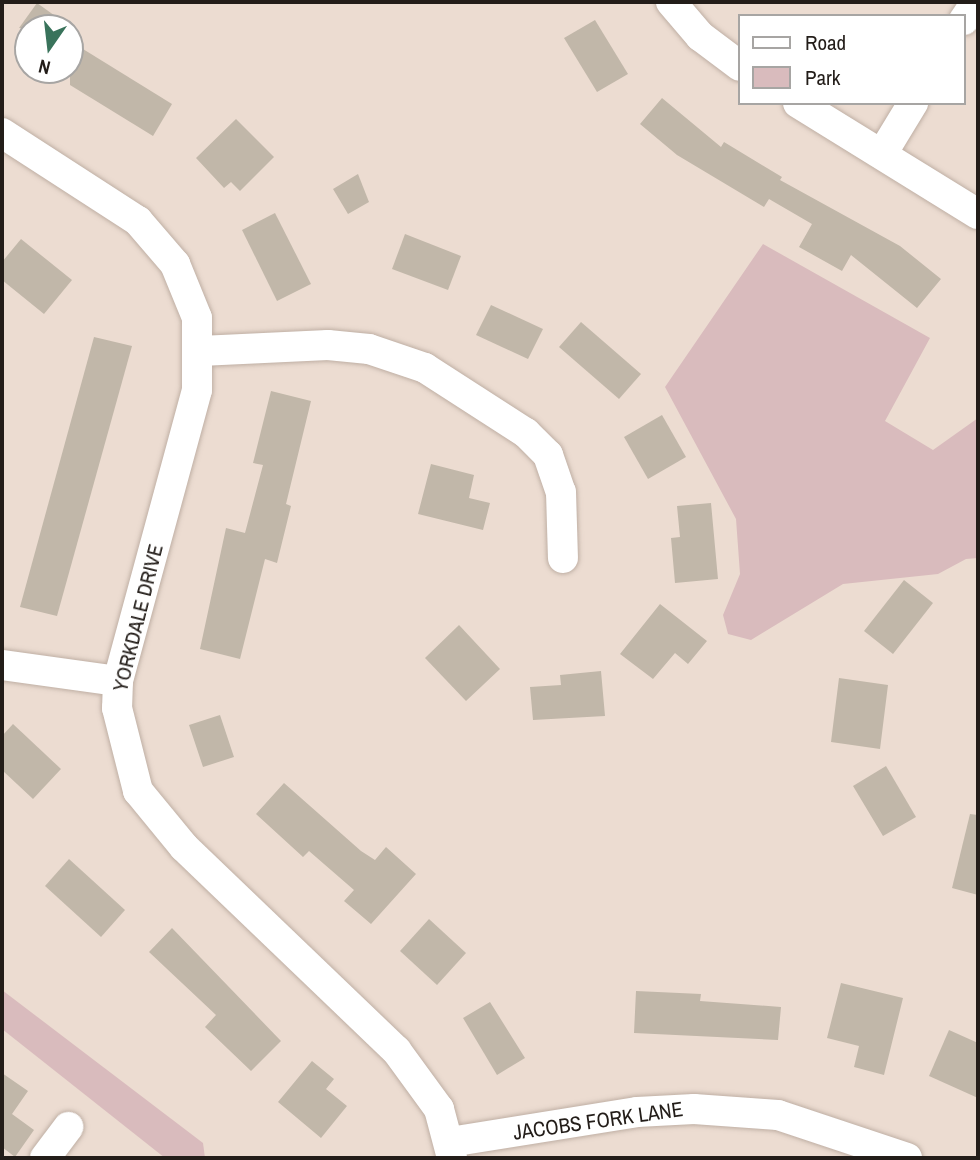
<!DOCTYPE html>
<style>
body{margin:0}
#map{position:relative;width:980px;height:1160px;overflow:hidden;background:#ecdcd1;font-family:"Archivo Narrow",sans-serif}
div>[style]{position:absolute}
.green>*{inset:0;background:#d9bbbd}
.building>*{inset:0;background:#c1b7a9}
.roads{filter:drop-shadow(0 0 2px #bfafa4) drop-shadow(0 0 2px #bfafa4)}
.minor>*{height:30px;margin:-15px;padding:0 15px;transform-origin:15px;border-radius:15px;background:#fff}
span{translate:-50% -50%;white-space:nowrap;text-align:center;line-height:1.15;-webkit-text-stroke:6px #fff;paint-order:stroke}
.street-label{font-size:21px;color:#231d19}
.frame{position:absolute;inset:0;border:4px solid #231d19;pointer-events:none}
.legend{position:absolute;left:738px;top:14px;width:228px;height:91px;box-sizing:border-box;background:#fff;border:2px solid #a7a5a3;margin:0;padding:9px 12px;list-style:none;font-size:21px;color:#231d19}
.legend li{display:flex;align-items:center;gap:14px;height:35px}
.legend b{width:35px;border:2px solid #a7a5a3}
.north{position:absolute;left:14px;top:14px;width:70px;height:70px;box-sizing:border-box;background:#fff;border:2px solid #a7a5a3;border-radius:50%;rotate:194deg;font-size:19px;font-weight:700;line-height:28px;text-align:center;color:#231d19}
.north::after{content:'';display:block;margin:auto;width:24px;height:32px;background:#39735b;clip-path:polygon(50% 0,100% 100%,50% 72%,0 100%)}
</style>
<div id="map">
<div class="green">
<div style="clip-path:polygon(763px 244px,930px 338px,885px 421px,933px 450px,978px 418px,978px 558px,966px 559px,938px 574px,843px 584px,751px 640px,728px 634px,723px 615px,740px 574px,736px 519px,665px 387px)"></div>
<div style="clip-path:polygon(2px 990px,203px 1143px,205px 1158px,165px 1158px,2px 1029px)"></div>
</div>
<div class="building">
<div style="clip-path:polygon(37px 3px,72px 28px,19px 28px)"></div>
<div style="clip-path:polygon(595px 20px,628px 74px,597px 92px,564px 38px)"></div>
<div style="clip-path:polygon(70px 41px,172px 104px,153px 136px,70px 85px)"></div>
<div style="clip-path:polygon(662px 98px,721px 147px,724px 142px,782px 177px,780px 180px,900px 246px,941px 279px,917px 308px,851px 255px,842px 271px,799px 247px,812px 224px,769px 199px,764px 207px,677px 155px,640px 124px)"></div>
<div style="clip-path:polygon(236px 119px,274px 157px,240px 191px,231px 182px,224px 188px,196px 158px)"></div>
<div style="clip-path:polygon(358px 174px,369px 202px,348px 214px,333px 189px)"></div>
<div style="clip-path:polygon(275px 213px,311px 284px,277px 301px,242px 230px)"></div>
<div style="clip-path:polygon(405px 234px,461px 256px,448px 290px,392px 269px)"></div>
<div style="clip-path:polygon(21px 239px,72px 280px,44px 314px,2px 280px,2px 262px)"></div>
<div style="clip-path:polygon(491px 305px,543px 329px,528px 359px,476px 335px)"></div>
<div style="clip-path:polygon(581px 322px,641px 374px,619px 399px,559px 347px)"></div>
<div style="clip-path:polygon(94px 337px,132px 346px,57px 616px,20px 607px)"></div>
<div style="clip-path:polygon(271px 391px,311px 401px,286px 504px,291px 506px,277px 563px,265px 559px,240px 659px,200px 649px,226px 528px,245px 533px,263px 465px,253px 463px)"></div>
<div style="clip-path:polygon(662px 415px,686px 457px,648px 479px,624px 437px)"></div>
<div style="clip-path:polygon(431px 464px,474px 475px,469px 498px,490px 503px,483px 530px,418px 514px)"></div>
<div style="clip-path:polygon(711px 503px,718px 579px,675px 583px,671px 538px,680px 537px,677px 506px)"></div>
<div style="clip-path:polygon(904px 580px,933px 603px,893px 654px,864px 631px)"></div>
<div style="clip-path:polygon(660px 604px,707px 641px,688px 664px,675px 653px,653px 679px,620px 654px)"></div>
<div style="clip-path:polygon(459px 625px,500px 669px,466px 701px,425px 658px)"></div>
<div style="clip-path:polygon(601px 671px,605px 716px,533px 720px,530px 687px,561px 685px,560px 675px)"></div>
<div style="clip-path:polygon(839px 678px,888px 685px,880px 749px,831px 742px)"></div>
<div style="clip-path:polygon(220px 715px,234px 757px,203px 767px,189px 725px)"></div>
<div style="clip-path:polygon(13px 724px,61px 769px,33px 799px,2px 770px,2px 736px)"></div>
<div style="clip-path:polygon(886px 766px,916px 817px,883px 836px,853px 786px)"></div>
<div style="clip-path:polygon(284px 783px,361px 851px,375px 860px,386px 847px,416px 874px,371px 924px,344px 901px,354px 890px,309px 851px,303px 857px,256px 814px)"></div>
<div style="clip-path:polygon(970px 814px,978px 815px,978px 895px,952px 888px)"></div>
<div style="clip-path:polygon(69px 859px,125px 910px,101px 937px,45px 886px)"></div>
<div style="clip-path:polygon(429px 919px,466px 953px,437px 985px,400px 951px)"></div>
<div style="clip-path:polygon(172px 928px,281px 1041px,251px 1071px,205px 1027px,216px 1015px,149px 952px)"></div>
<div style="clip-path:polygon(841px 983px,903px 998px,884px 1075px,854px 1067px,859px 1046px,827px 1038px)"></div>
<div style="clip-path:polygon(636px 991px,701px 994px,700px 1001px,781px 1007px,778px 1040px,634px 1033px)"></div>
<div style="clip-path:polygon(490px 1002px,525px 1058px,497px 1075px,463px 1018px)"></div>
<div style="clip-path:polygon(949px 1030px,978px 1043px,978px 1098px,929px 1076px)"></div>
<div style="clip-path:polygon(312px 1061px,334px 1079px,326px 1089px,347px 1106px,321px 1138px,278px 1102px)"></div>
<div style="clip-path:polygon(2px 1073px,28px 1091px,12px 1114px,34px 1130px,15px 1157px,2px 1147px)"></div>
</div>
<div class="roads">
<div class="minor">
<div style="left:671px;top:2px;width:45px;rotate:49.5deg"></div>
<div style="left:700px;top:36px;width:50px;rotate:36.9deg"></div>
<div style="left:964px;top:20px;width:22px;rotate:-56deg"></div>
<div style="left:798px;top:103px;width:211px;rotate:31.7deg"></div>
<div style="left:2px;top:133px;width:162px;rotate:32.9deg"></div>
<div style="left:138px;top:221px;width:57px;rotate:49.3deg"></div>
<div style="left:175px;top:264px;width:58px;rotate:67.8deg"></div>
<div style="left:197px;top:318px;width:72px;rotate:90deg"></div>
<div style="left:197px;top:390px;width:302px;rotate:105.2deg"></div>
<div style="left:118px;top:681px;width:27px;rotate:92deg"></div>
<div style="left:117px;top:708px;width:86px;rotate:75.8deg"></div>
<div style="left:138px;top:791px;width:72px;rotate:50.6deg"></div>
<div style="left:184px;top:847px;width:294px;rotate:43.8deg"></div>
<div style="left:396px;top:1050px;width:73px;rotate:53.9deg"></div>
<div style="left:439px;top:1109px;width:51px;rotate:75.1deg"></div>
<div style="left:882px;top:154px;width:60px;rotate:-58.7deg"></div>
<div style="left:200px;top:351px;width:128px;rotate:-2.7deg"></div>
<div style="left:328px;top:345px;width:41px;rotate:5.6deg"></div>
<div style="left:369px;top:349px;width:59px;rotate:18.7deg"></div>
<div style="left:425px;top:368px;width:120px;rotate:32.8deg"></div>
<div style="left:526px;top:433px;width:31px;rotate:45deg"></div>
<div style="left:548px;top:455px;width:39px;rotate:71deg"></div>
<div style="left:561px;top:492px;width:66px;rotate:88.3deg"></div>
<div style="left:2px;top:665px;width:117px;rotate:7.9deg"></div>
<div style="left:450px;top:1142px;width:189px;rotate:-9.1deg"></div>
<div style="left:637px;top:1112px;width:57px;rotate:-3deg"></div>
<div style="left:694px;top:1109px;width:84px;rotate:4.1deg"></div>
<div style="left:778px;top:1115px;width:136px;rotate:18.4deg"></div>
<div style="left:45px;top:1158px;width:39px;rotate:-53deg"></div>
</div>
</div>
<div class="street-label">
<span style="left:138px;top:618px;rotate:-76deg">YORKDALE DRIVE</span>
<span style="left:598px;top:1121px;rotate:-8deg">JACOBS FORK LANE</span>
</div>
<div class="frame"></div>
<ul class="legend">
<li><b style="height:9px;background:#fff"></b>Road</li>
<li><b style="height:19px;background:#d9bbbd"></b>Park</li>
</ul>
<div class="north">N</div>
</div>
